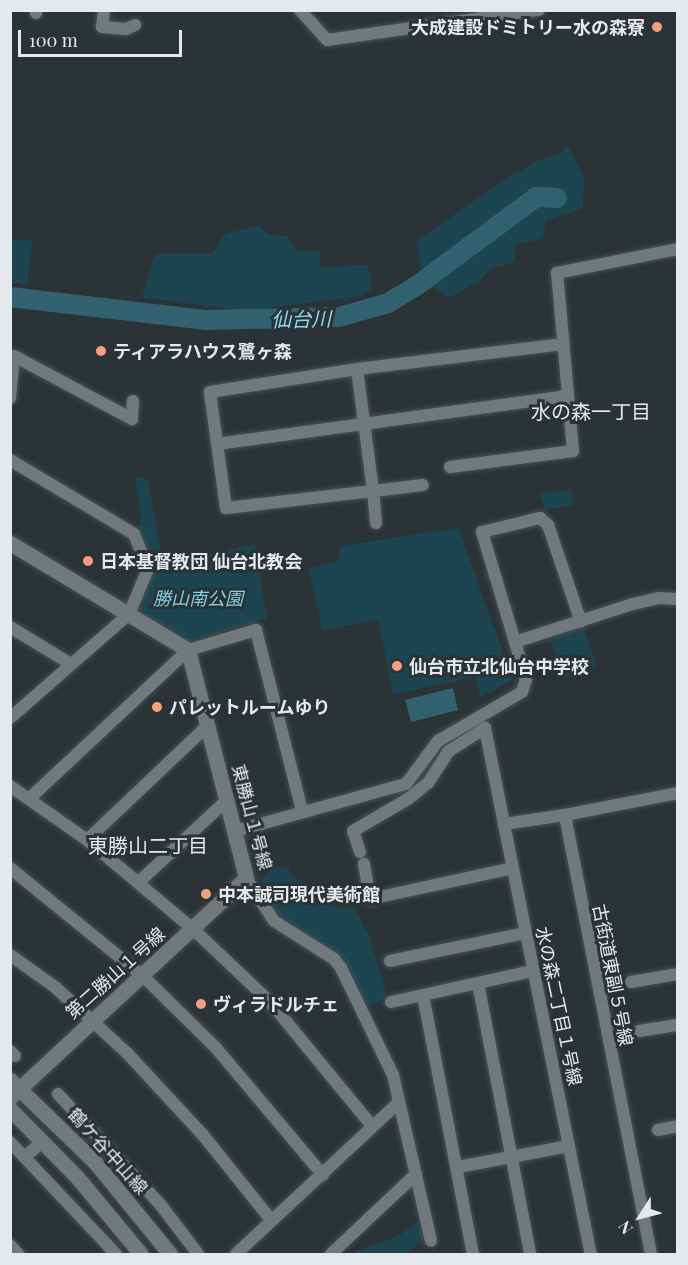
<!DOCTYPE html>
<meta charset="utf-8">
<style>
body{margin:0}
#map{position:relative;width:688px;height:1265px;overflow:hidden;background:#2c3336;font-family:"Playfair Display","Noto Sans JP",serif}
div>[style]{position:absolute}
.green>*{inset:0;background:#1d4551}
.water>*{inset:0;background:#326270}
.river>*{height:20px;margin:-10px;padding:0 10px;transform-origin:10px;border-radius:10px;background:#326270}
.roads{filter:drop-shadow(0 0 2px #4a5153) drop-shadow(0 0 2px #4a5153)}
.minor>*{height:12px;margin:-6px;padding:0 6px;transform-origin:6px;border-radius:6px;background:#71797c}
.tertiary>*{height:15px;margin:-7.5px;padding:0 7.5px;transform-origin:7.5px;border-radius:7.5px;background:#71797c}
.dots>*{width:16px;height:16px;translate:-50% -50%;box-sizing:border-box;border:3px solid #2c3336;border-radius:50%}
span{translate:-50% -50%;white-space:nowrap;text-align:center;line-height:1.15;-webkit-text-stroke:6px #2c3336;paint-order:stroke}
.poi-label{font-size:18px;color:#e4e9eb;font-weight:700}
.right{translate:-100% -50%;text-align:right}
.left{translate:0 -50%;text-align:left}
.park-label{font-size:18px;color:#7fd0e8;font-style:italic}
.street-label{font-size:18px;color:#e4e9eb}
.water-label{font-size:20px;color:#8bdbf4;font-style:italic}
.neighbourhood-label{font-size:20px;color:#e4e9eb}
.frame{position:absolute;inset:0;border:12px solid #e4e9eb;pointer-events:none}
.north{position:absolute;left:610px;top:1187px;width:60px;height:60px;-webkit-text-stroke:4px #2c3336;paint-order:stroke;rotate:234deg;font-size:16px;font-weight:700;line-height:24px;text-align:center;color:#e4e9eb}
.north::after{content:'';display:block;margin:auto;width:21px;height:27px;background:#e4e9eb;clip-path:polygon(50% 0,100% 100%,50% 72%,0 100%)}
.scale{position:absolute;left:18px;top:30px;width:164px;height:27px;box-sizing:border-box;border:3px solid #e4e9eb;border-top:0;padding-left:8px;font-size:18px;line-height:21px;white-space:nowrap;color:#e4e9eb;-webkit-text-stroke:4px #2c3336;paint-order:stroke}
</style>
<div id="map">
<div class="green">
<div style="clip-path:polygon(568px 145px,584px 177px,583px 209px,546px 220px,543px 239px,515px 244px,515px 262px,490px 269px,477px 283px,448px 298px,429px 284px,541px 205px,557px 205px,559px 191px,532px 189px,422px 273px,416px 241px,506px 179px,535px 162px,559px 154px)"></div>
<div style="clip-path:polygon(260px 225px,267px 234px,288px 236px,295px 250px,319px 251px,321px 267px,368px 265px,372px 289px,360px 296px,244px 311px,142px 297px,155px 254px,212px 253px,225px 234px)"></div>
<div style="clip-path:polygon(12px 239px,33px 240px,27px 285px,11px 282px)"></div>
<div style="clip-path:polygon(142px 477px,148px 480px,163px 562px,149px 564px,138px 534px,141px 517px,135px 478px)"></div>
<div style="clip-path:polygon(571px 489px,573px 506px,545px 510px,539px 494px)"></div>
<div style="clip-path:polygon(458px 528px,513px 680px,479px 698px,477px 677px,393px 694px,378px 619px,323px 631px,308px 569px,339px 560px,340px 546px)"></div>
<div style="clip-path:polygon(255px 544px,267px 619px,188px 642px,136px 611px,153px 568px)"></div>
<div style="clip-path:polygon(583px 624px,597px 666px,562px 677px,549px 634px)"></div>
<div style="clip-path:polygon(289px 867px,290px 874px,339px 908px,354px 907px,368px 934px,388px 998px,364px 1007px,342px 959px,277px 913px,259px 885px,271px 868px)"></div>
<div style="clip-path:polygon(419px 1221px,424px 1240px,405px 1254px,350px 1254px,398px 1236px)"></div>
</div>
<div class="water">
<div style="clip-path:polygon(453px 688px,458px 710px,411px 722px,405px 700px)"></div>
</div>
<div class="river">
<div style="left:10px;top:297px;width:196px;rotate:6.7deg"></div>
<div style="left:205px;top:320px;width:134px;rotate:-1.3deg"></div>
<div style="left:339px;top:317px;width:51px;rotate:-15.9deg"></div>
<div style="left:388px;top:303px;width:31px;rotate:-31deg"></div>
<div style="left:415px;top:287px;width:151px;rotate:-36.6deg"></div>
<div style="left:536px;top:197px;width:21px;rotate:3deg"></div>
</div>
<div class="roads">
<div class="minor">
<div style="left:104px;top:10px;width:17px;rotate:97deg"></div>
<div style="left:102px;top:27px;width:24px;rotate:5deg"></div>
<div style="left:126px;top:29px;width:10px;rotate:-24deg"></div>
<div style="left:300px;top:10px;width:40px;rotate:48deg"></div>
<div style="left:327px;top:40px;width:214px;rotate:-8.1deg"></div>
<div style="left:36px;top:13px;width:3px;rotate:-90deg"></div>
<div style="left:357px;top:369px;width:123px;rotate:82.5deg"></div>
<div style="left:373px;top:491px;width:50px;rotate:-6.8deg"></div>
<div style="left:10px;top:398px;width:42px;rotate:-84.6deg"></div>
<div style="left:14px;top:356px;width:134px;rotate:28.1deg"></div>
<div style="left:132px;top:419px;width:18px;rotate:-87deg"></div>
<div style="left:217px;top:444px;width:354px;rotate:-7.8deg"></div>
<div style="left:10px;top:460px;width:144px;rotate:30.8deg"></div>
<div style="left:134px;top:534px;width:38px;rotate:68deg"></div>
<div style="left:148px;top:569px;width:49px;rotate:112.9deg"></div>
<div style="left:129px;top:614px;width:158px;rotate:138.8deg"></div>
<div style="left:450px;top:467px;width:124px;rotate:-7.4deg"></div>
<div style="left:573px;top:451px;width:179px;rotate:-95.1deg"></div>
<div style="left:557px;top:273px;width:123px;rotate:-11.2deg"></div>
<div style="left:376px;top:523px;width:32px;rotate:-95deg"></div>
<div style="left:373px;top:491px;width:148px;rotate:173.4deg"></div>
<div style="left:226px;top:508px;width:117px;rotate:-97.9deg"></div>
<div style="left:210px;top:392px;width:149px;rotate:-8.9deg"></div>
<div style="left:357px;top:369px;width:208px;rotate:-6.9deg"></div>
<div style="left:10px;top:627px;width:71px;rotate:31.2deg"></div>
<div style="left:515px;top:642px;width:115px;rotate:-106.7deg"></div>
<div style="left:482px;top:532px;width:60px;rotate:-13.6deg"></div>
<div style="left:540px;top:518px;width:11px;rotate:41deg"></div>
<div style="left:548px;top:525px;width:102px;rotate:71.2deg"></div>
<div style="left:10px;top:786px;width:94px;rotate:35deg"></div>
<div style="left:87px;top:840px;width:138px;rotate:40deg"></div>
<div style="left:193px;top:929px;width:108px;rotate:43.5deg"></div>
<div style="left:271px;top:1003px;width:159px;rotate:50.6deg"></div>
<div style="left:30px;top:798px;width:216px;rotate:-43.1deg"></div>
<div style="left:188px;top:650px;width:71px;rotate:-16.4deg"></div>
<div style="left:256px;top:630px;width:186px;rotate:75.7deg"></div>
<div style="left:565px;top:815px;width:62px;rotate:171.6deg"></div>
<div style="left:504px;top:824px;width:439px;rotate:78.6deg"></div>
<div style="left:235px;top:831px;width:177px;rotate:-15.4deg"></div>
<div style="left:406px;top:784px;width:54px;rotate:-53.3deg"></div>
<div style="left:438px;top:741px;width:97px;rotate:-30.3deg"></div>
<div style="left:522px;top:692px;width:13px;rotate:-72deg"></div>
<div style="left:526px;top:680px;width:40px;rotate:-106deg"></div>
<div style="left:515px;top:642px;width:124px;rotate:-17.9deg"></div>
<div style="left:633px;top:604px;width:26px;rotate:-13deg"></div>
<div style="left:658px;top:598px;width:20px;rotate:3deg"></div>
<div style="left:87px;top:840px;width:167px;rotate:-43.5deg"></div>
<div style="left:360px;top:852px;width:22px;rotate:-108deg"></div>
<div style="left:353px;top:831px;width:64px;rotate:-30.2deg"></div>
<div style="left:408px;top:799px;width:26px;rotate:-39deg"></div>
<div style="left:428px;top:783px;width:38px;rotate:-57deg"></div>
<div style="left:449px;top:751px;width:43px;rotate:-32.6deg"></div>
<div style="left:485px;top:728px;width:98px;rotate:78.8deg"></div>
<div style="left:364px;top:864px;width:36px;rotate:80deg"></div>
<div style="left:370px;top:899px;width:146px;rotate:-12.2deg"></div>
<div style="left:10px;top:868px;width:171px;rotate:39.1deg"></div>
<div style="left:143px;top:976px;width:103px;rotate:44.6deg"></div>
<div style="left:216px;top:1048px;width:166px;rotate:49.9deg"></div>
<div style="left:246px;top:878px;width:51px;rotate:56.9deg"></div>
<div style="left:274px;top:921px;width:71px;rotate:32.3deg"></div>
<div style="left:334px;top:959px;width:11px;rotate:52deg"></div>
<div style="left:341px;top:968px;width:119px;rotate:64.1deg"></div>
<div style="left:393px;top:1075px;width:170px;rotate:77.1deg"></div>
<div style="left:140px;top:881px;width:119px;rotate:-43deg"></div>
<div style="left:10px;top:955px;width:55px;rotate:35.4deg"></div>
<div style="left:55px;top:987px;width:99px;rotate:42.5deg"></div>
<div style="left:128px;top:1054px;width:110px;rotate:47.2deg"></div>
<div style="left:203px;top:1135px;width:109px;rotate:51.3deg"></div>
<div style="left:390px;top:961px;width:138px;rotate:-11.7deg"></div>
<div style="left:631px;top:982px;width:48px;rotate:-9.7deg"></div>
<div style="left:478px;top:983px;width:276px;rotate:79.1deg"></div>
<div style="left:423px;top:995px;width:264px;rotate:79.1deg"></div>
<div style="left:391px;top:1002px;width:144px;rotate:-12.4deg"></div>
<div style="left:639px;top:1031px;width:39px;rotate:-9deg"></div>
<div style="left:10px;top:1051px;width:7px;rotate:45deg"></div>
<div style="left:58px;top:1094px;width:150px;rotate:47.2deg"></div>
<div style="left:160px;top:1204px;width:63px;rotate:52.8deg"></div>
<div style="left:658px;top:1130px;width:20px;rotate:-11deg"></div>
<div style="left:10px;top:1142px;width:154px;rotate:46.6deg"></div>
<div style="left:25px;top:1157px;width:24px;rotate:-42deg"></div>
<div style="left:458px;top:1167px;width:113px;rotate:-10.7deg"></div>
<div style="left:10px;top:1245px;width:12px;rotate:48deg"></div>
<div style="left:236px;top:1254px;width:221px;rotate:-43deg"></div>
<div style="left:331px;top:1254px;width:117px;rotate:-43.3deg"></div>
<div style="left:651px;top:1254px;width:447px;rotate:-101.1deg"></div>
<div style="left:565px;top:815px;width:115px;rotate:-11deg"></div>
</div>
<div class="tertiary">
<div style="left:10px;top:543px;width:208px;rotate:31deg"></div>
<div style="left:188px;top:650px;width:235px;rotate:75.7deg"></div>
<div style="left:246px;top:878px;width:322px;rotate:137.1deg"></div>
<div style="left:10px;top:1080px;width:117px;rotate:44deg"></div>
<div style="left:94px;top:1161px;width:120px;rotate:50.7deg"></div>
<div style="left:10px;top:1109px;width:95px;rotate:45.4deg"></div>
<div style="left:77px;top:1177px;width:100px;rotate:50.3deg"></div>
</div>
</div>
<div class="dots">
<div style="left:657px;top:27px;background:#f3a081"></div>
<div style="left:101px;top:351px;background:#f3a081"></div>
<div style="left:88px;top:561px;background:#f3a081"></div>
<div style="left:397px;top:666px;background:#f3a081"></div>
<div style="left:157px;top:707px;background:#f3a081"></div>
<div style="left:206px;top:894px;background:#f3a081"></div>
<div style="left:201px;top:1004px;background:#f3a081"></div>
</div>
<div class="poi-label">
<span class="right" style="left:645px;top:27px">大成建設ドミトリー水の森寮</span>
<span class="left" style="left:113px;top:351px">ティアラハウス鷺ヶ森</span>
<span class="left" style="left:100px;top:561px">日本基督教団 仙台北教会</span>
<span class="left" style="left:409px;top:666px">仙台市立北仙台中学校</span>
<span class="left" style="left:169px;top:707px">パレットルームゆり</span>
<span class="left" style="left:218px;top:894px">中本誠司現代美術館</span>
<span class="left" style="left:213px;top:1004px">ヴィラドルチェ</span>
</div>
<div class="park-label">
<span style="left:198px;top:598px">勝山南公園</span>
</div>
<div class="street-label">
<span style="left:252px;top:817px;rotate:75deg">東勝山１号線</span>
<span style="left:115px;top:973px;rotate:-42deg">第二勝山１号線</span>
<span style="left:613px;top:975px;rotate:79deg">古街道東副５号線</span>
<span style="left:559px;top:1006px;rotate:78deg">水の森二丁目１号線</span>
<span style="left:108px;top:1151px;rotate:48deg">鶴ケ谷中山線</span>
</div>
<div class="water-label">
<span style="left:301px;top:318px;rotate:-1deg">仙台川</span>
</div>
<div class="neighbourhood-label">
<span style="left:591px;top:410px">水の森一丁目</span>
<span style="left:148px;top:844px">東勝山二丁目</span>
</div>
<div class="frame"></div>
<div class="north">N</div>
<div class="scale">100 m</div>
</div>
